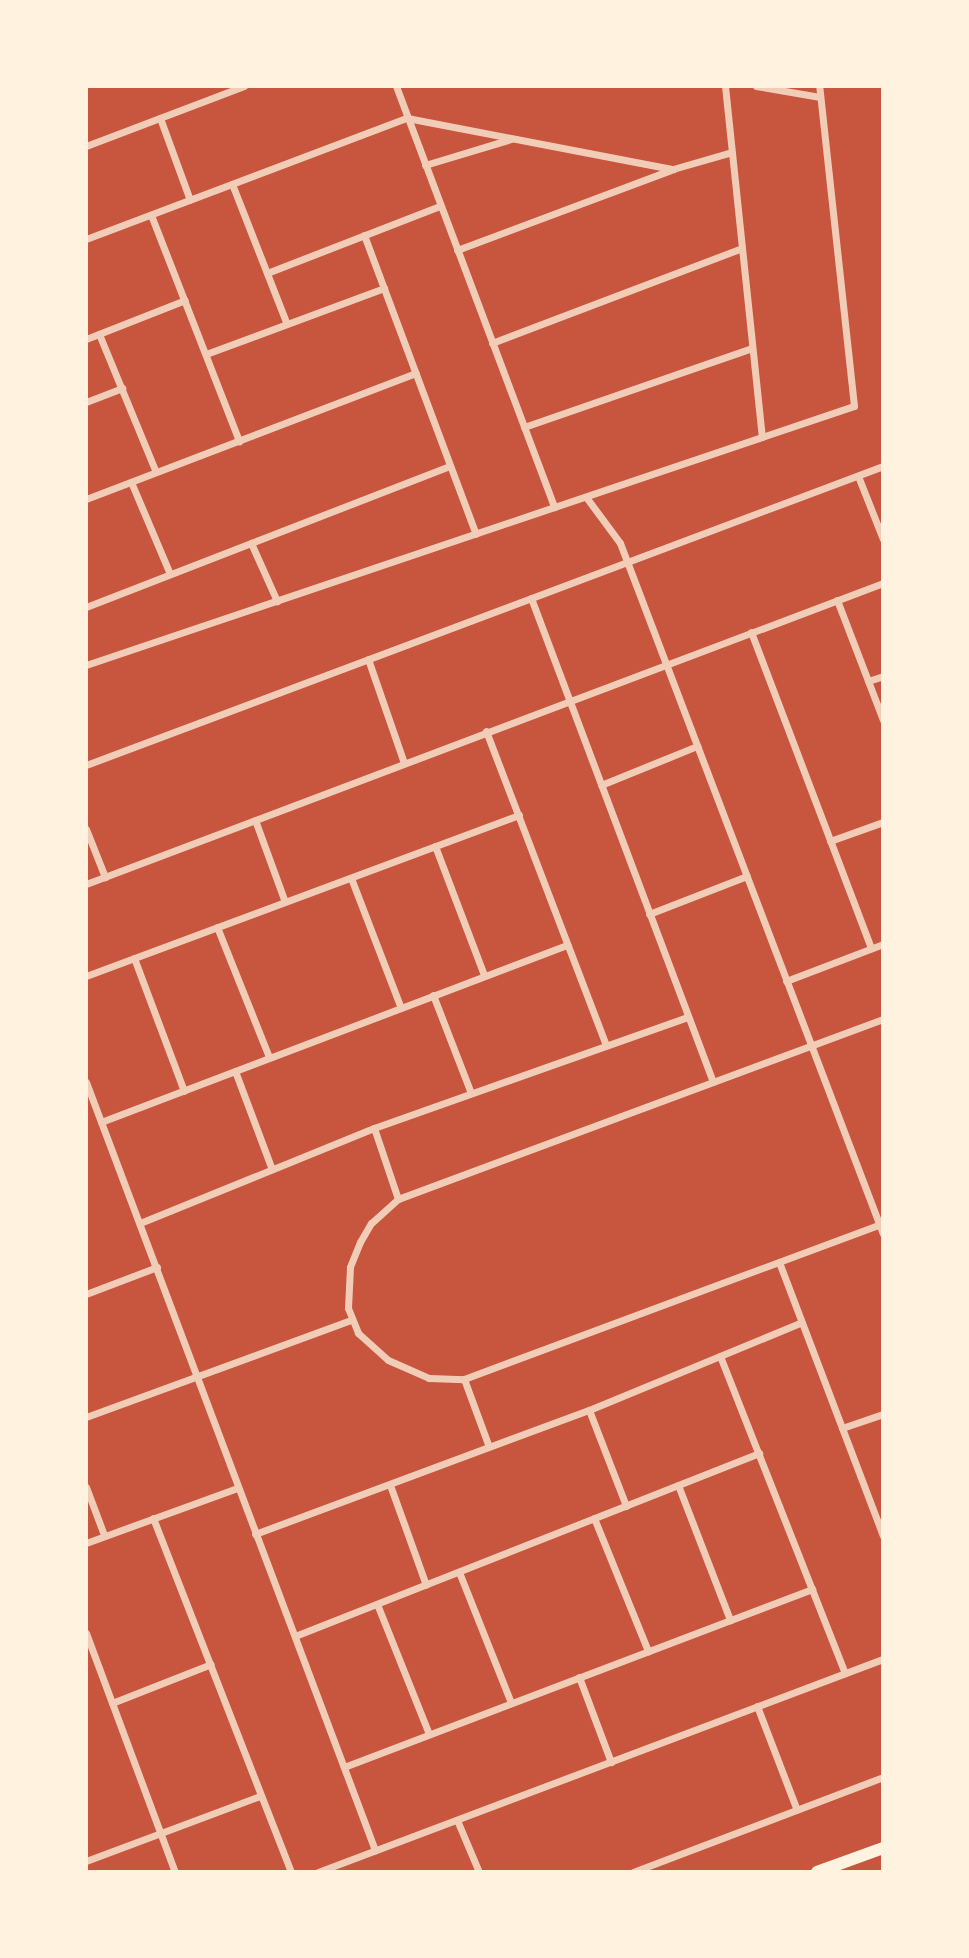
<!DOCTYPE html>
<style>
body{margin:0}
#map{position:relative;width:969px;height:1958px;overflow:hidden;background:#c8553d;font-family:Montserrat,sans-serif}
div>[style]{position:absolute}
.minor>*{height:7px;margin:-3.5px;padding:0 3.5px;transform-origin:3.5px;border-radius:3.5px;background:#f1ccb7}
.trunk>*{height:12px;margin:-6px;padding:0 6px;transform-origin:6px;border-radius:6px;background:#fff3e0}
span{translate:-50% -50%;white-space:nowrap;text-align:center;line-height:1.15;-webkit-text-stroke:6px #fff3e0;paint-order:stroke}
.frame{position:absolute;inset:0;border:88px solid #fff3e0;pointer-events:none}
</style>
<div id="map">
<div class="minor">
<div style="left:396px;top:86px;width:450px;rotate:69.4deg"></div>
<div style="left:725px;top:86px;width:353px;rotate:84deg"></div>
<div style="left:756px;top:86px;width:65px;rotate:9.8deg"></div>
<div style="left:160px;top:118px;width:87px;rotate:69.9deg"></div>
<div style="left:86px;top:146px;width:169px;rotate:-20.8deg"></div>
<div style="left:425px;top:165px;width:90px;rotate:-16.8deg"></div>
<div style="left:232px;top:184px;width:150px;rotate:68.6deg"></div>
<div style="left:151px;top:215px;width:243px;rotate:68.7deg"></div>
<div style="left:364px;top:235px;width:319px;rotate:69.5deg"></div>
<div style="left:86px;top:239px;width:343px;rotate:-20.7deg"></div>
<div style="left:407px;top:118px;width:271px;rotate:10.9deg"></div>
<div style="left:673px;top:169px;width:61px;rotate:-16.1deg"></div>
<div style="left:457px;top:250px;width:228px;rotate:-20.5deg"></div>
<div style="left:267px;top:273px;width:186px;rotate:-21.2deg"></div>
<div style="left:99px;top:334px;width:149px;rotate:67.6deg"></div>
<div style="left:86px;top:339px;width:106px;rotate:-21.5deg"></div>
<div style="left:492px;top:343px;width:267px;rotate:-20.8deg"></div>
<div style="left:206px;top:354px;width:190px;rotate:-20.3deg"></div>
<div style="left:86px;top:402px;width:39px;rotate:-21deg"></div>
<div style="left:524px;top:427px;width:241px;rotate:-19.1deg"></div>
<div style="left:858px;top:476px;width:68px;rotate:68.4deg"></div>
<div style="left:131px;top:482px;width:100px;rotate:67deg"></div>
<div style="left:586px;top:497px;width:57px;rotate:53.5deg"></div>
<div style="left:620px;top:543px;width:739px;rotate:69.16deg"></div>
<div style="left:86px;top:499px;width:353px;rotate:-20.9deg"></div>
<div style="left:251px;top:543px;width:64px;rotate:65.9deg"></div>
<div style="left:531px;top:598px;width:517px;rotate:69.39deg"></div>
<div style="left:837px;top:600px;width:129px;rotate:69deg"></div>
<div style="left:86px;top:607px;width:390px;rotate:-21.2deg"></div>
<div style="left:751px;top:632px;width:338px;rotate:69.2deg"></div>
<div style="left:368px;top:659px;width:110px;rotate:70.9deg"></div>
<div style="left:86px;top:665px;width:810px;rotate:-18.64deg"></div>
<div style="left:854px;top:406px;width:322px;rotate:-96.2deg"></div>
<div style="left:868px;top:681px;width:16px;rotate:-18deg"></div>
<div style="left:486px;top:731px;width:334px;rotate:69.1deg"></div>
<div style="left:86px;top:765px;width:851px;rotate:-20.56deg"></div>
<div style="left:601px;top:785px;width:104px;rotate:-22.1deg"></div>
<div style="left:255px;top:820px;width:87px;rotate:69.9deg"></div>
<div style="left:86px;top:829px;width:52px;rotate:68.4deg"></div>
<div style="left:830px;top:841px;width:56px;rotate:-19.7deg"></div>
<div style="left:435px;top:846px;width:138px;rotate:69.2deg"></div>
<div style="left:351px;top:878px;width:139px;rotate:69deg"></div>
<div style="left:86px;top:884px;width:852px;rotate:-20.69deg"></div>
<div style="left:649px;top:914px;width:105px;rotate:-21.2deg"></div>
<div style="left:217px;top:927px;width:140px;rotate:68.2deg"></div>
<div style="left:134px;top:958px;width:142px;rotate:69.4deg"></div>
<div style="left:86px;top:976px;width:462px;rotate:-20.4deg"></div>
<div style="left:786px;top:981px;width:104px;rotate:-20.9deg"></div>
<div style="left:433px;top:995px;width:105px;rotate:68.8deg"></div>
<div style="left:883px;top:1019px;width:517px;rotate:159.64deg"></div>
<div style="left:398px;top:1199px;width:36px;rotate:138deg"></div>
<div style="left:371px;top:1223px;width:22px;rotate:120deg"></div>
<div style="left:360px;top:1242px;width:27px;rotate:112deg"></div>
<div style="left:350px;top:1267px;width:41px;rotate:92.8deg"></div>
<div style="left:348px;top:1308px;width:27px;rotate:68deg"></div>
<div style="left:358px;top:1333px;width:40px;rotate:42deg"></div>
<div style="left:388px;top:1360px;width:45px;rotate:23.7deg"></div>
<div style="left:429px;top:1378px;width:35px;rotate:2deg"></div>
<div style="left:464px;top:1379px;width:447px;rotate:-20.4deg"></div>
<div style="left:235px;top:1071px;width:103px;rotate:69.4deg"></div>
<div style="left:86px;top:1082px;width:821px;rotate:69.38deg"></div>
<div style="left:101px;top:1122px;width:499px;rotate:-20.8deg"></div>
<div style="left:374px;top:1128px;width:75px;rotate:71.3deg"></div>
<div style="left:140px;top:1223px;width:253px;rotate:-22.1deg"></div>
<div style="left:374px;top:1128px;width:333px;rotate:-19.5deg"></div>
<div style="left:779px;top:1262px;width:293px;rotate:69.2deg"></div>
<div style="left:86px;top:1294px;width:76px;rotate:-20.8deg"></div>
<div style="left:720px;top:1356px;width:341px;rotate:68.5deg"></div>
<div style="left:464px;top:1379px;width:72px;rotate:69.8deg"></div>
<div style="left:589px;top:1410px;width:103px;rotate:68.9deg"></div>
<div style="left:86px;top:1417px;width:282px;rotate:-20.1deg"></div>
<div style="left:842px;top:1428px;width:43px;rotate:-18.9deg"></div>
<div style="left:390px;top:1485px;width:106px;rotate:70.2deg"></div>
<div style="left:678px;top:1485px;width:145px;rotate:68.9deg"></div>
<div style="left:86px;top:1487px;width:51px;rotate:69.4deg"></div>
<div style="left:153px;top:1518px;width:380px;rotate:68.7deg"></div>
<div style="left:594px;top:1518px;width:144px;rotate:67.9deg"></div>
<div style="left:255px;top:1534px;width:356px;rotate:-20.4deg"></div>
<div style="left:589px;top:1410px;width:230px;rotate:-22.4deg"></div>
<div style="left:86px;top:1543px;width:161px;rotate:-20deg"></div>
<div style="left:459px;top:1572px;width:141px;rotate:68.3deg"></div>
<div style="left:377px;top:1604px;width:140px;rotate:68.2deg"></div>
<div style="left:86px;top:1633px;width:255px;rotate:69.6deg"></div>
<div style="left:295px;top:1636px;width:499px;rotate:-21.5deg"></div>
<div style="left:579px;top:1677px;width:91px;rotate:69.4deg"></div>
<div style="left:112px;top:1703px;width:106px;rotate:-21.5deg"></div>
<div style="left:757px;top:1706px;width:111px;rotate:69deg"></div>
<div style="left:344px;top:1767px;width:501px;rotate:-20.82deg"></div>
<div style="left:457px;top:1820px;width:56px;rotate:67.1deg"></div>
<div style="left:86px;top:1861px;width:186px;rotate:-20.5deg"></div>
<div style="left:318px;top:1872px;width:604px;rotate:-20.66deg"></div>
<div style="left:633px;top:1872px;width:267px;rotate:-20.8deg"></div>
</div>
<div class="trunk">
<div style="left:817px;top:1872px;width:70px;rotate:-20deg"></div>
</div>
<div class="frame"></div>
</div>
